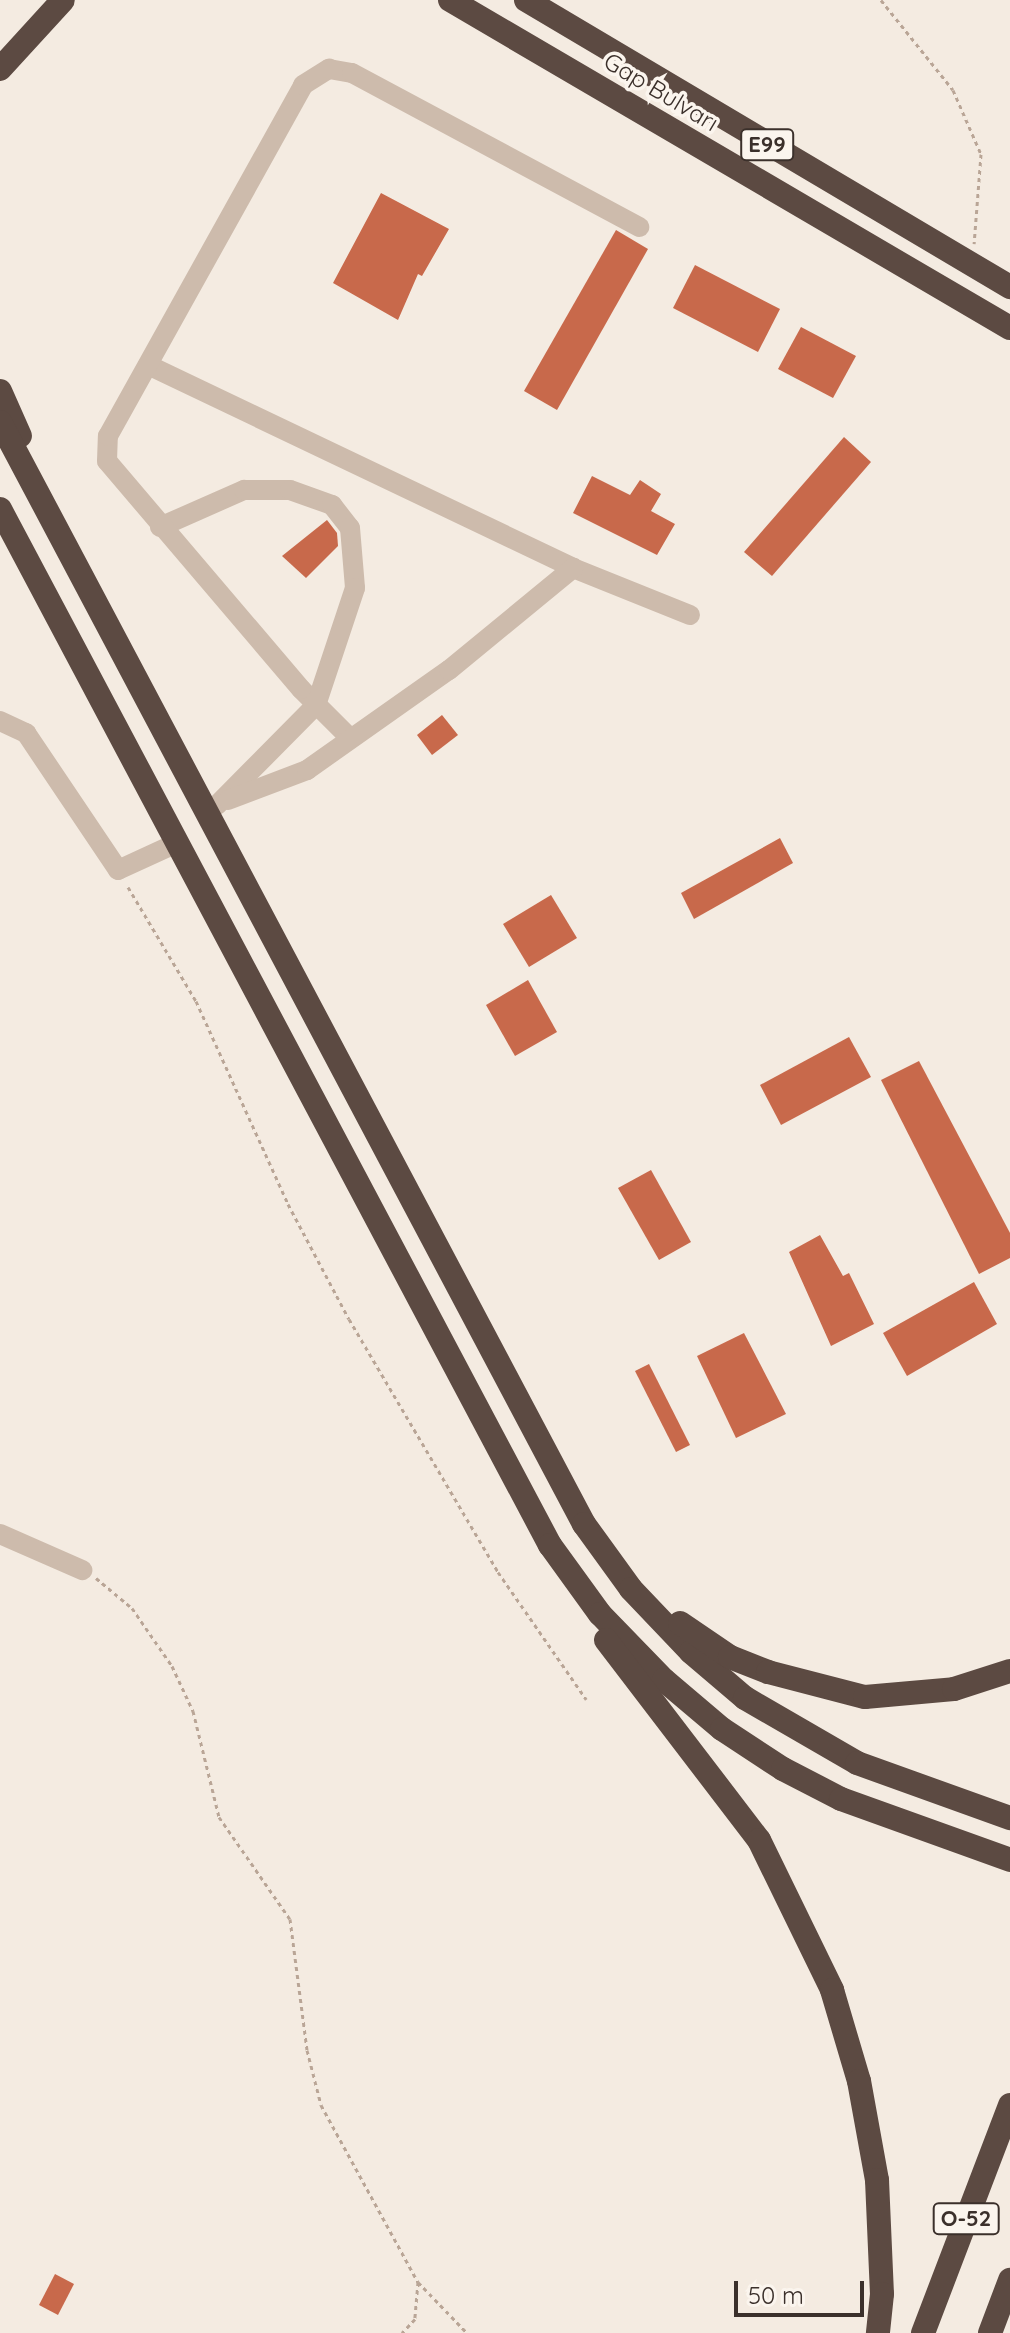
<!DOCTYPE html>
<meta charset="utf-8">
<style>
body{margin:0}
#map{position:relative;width:1010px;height:2333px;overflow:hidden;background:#f4ebe1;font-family:Quicksand,sans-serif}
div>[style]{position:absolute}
.building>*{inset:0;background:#c8694b}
.path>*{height:3px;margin-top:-1.5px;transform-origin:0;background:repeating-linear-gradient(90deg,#b9a596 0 4px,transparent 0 8px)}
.minor>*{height:20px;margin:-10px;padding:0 10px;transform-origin:10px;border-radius:10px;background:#cdbbac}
.highway>*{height:24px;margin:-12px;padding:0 12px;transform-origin:12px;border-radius:12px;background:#5c4a42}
span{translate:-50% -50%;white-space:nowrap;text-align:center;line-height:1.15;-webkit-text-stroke:7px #fbf5ee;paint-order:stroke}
.shield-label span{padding:2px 6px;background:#fbf5ee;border:2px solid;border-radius:6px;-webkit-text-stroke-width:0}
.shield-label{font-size:22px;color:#3b302b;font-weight:700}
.street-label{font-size:24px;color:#3b302b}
.scale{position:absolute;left:734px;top:2281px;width:130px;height:36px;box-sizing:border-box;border:4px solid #3b302b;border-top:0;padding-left:10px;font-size:24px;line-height:28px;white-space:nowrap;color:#3b302b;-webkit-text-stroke:6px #fbf5ee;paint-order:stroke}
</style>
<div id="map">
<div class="building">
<div style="clip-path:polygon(381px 193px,449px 229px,422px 276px,418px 274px,398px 320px,333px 283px)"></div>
<div style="clip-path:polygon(616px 230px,648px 249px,557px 410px,524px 391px)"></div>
<div style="clip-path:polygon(695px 265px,780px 309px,758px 352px,673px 308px)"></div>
<div style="clip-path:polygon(801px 327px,856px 356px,833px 398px,778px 369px)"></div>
<div style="clip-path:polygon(844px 437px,871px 462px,772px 576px,744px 552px)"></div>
<div style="clip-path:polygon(592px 476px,630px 495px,640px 480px,661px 494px,651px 511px,675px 524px,657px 555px,573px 513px)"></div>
<div style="clip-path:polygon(327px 520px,337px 533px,338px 546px,306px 578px,282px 556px)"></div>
<div style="clip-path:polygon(442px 715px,458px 735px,432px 755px,417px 735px)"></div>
<div style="clip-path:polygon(780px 838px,793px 863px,694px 919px,681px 893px)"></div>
<div style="clip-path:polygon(551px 895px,577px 938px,529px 967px,503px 924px)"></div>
<div style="clip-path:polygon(528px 980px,557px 1032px,515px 1056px,486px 1005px)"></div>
<div style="clip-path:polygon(849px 1037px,871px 1077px,781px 1125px,760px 1085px)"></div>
<div style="clip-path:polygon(919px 1061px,1010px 1233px,1010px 1258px,979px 1274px,881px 1080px)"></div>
<div style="clip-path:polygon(651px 1170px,691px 1242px,659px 1260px,618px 1188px)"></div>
<div style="clip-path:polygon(820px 1235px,843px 1276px,849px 1273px,874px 1324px,831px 1346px,789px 1252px)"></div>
<div style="clip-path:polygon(974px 1282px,997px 1324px,907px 1376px,883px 1333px)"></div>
<div style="clip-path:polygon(744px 1333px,786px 1414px,736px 1438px,697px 1356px)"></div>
<div style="clip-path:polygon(649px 1364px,690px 1445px,676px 1452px,635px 1371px)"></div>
<div style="clip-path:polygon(55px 2274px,74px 2284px,58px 2315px,39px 2305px)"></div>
</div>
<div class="path">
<div style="left:881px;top:0;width:115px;rotate:51.3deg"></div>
<div style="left:953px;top:90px;width:70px;rotate:66.4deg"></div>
<div style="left:981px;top:154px;width:90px;rotate:94.4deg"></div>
<div style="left:128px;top:887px;width:133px;rotate:59.2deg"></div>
<div style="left:196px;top:1001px;width:223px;rotate:65.6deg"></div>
<div style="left:288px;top:1204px;width:130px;rotate:62.1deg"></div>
<div style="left:349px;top:1319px;width:294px;rotate:59.5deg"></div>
<div style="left:498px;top:1572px;width:155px;rotate:55.3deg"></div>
<div style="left:96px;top:1578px;width:47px;rotate:39.8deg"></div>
<div style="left:132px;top:1608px;width:70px;rotate:55.4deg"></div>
<div style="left:172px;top:1666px;width:50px;rotate:65deg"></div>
<div style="left:193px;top:1711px;width:109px;rotate:76.2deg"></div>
<div style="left:219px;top:1817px;width:124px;rotate:55.2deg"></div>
<div style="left:290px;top:1919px;width:132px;rotate:82.6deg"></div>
<div style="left:307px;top:2050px;width:57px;rotate:75.7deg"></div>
<div style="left:321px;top:2105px;width:202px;rotate:61.3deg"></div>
<div style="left:418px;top:2282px;width:37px;rotate:95deg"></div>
<div style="left:415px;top:2319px;width:19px;rotate:133deg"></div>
<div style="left:418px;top:2282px;width:71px;rotate:46.1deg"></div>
</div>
<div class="minor">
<div style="left:148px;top:365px;width:471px;rotate:25.5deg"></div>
<div style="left:573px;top:568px;width:126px;rotate:21.9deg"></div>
<div style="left:160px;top:527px;width:92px;rotate:-23.8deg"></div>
<div style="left:244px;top:490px;width:46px"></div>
<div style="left:290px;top:490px;width:45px;rotate:19.7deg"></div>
<div style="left:332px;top:505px;width:29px;rotate:52deg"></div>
<div style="left:350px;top:528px;width:60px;rotate:85.2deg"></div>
<div style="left:355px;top:588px;width:123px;rotate:108.4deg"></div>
<div style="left:316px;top:705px;width:141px;rotate:134.7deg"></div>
<div style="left:0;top:721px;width:29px;rotate:25deg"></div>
<div style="left:26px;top:733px;width:165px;rotate:56.1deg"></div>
<div style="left:118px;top:870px;width:65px;rotate:-24.6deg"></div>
<div style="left:350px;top:738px;width:69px;rotate:-135deg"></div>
<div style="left:301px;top:689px;width:299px;rotate:-130.4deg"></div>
<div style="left:107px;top:461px;width:25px;rotate:-88deg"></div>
<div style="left:108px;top:436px;width:402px;rotate:-60.9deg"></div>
<div style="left:303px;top:85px;width:31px;rotate:-32deg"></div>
<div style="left:329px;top:69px;width:23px;rotate:10deg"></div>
<div style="left:352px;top:73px;width:326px;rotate:28.2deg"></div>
<div style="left:228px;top:800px;width:85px;rotate:-20.8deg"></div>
<div style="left:307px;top:770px;width:174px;rotate:-35.2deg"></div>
<div style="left:449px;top:670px;width:161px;rotate:-39.4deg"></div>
<div style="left:0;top:1534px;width:90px;rotate:23.7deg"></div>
</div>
<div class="highway">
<div style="left:450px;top:0;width:649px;rotate:30.36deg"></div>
<div style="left:526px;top:0;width:563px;rotate:30.67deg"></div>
<div style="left:0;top:69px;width:93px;rotate:-47.6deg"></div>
<div style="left:0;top:391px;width:49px;rotate:66deg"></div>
<div style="left:0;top:422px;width:1247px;rotate:62.08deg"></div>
<div style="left:584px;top:1524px;width:80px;rotate:54.1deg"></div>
<div style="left:631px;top:1589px;width:87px;rotate:46.4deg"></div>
<div style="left:691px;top:1652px;width:71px;rotate:40.4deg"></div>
<div style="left:745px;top:1698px;width:129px;rotate:30.1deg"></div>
<div style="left:857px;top:1763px;width:163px;rotate:19.8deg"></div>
<div style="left:0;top:509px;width:1173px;rotate:62.04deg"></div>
<div style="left:550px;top:1545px;width:85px;rotate:54.1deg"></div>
<div style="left:600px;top:1614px;width:92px;rotate:45.9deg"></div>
<div style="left:664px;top:1680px;width:76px;rotate:40.2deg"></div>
<div style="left:722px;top:1729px;width:73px;rotate:33.3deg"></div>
<div style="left:783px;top:1769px;width:65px;rotate:27.3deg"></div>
<div style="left:841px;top:1799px;width:180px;rotate:19.8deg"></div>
<div style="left:680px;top:1623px;width:60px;rotate:34.2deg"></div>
<div style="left:730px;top:1657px;width:41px;rotate:21.5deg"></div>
<div style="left:768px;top:1672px;width:100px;rotate:14.5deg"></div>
<div style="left:865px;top:1697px;width:89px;rotate:-5.1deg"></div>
<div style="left:954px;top:1689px;width:59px;rotate:-17.8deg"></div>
<div style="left:606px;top:1640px;width:252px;rotate:52.6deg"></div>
<div style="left:759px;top:1840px;width:167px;rotate:64deg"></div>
<div style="left:832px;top:1990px;width:95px;rotate:73.5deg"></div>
<div style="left:859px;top:2081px;width:101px;rotate:79.7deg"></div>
<div style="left:877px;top:2180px;width:114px;rotate:87.5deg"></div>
<div style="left:882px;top:2294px;width:39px;rotate:96deg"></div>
<div style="left:923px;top:2333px;width:244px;rotate:-69.1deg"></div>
<div style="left:990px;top:2333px;width:57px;rotate:-69.3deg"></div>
</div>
<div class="shield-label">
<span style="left:767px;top:145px">E99</span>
<span style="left:966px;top:2219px">O-52</span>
</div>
<div class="street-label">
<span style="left:661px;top:92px;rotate:31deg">Gap Bulvarı</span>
</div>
<div class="scale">50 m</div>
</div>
